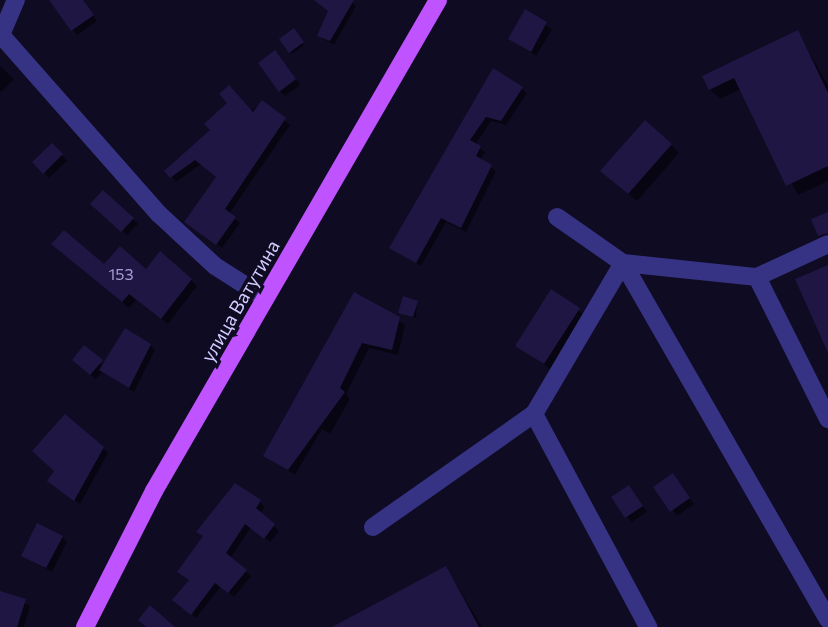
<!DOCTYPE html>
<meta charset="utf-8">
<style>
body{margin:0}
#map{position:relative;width:828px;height:627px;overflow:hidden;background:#0f0b22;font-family:Commissioner,sans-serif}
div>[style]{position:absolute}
.shadow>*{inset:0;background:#0007}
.building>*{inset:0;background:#1f1644}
.minor>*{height:18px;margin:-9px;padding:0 9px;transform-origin:9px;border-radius:9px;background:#363385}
.major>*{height:18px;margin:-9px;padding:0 9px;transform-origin:9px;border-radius:9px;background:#bf53ff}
span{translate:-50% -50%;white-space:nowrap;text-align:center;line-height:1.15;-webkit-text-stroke:7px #0f0b22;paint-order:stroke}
.number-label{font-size:16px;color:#a59ed0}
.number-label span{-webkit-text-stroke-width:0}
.street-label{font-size:19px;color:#d2ccff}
</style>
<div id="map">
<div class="shadow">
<div style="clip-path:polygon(51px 0,82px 0,97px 21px,77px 35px)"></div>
<div style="clip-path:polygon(321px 0,349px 0,356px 6px,334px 45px,319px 36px,330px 11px)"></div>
<div style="clip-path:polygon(526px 12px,552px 29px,536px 56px,510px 39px)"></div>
<div style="clip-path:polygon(797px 32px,828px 85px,828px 181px,798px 195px,741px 89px,720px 99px,710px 89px)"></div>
<div style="clip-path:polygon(296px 33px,304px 45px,292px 54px,290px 52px)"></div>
<div style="clip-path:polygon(280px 58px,300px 85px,285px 96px,280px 91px)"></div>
<div style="clip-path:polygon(0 66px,14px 79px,1px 92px,0 91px)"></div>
<div style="clip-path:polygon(494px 70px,527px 93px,506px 125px,491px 121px,475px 145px,485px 152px,480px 160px,496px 171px,466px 232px,446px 222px,421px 266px,391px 248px)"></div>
<div style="clip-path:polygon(262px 103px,290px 125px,229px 214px,240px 223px,222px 248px,191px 226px,218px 177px,201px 164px,176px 182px,166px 171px)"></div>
<div style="clip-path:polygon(52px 145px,67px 161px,49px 178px,34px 162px)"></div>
<div style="clip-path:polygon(671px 145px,679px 153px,637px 201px,610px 179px)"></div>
<div style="clip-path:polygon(103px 192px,138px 224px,127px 235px,93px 203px)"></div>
<div style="clip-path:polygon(60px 251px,104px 267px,191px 280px,197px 286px,168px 324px,136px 300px,129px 308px)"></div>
<div style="clip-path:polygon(551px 291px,587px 317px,553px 371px,517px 345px)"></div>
<div style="clip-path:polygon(355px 294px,405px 325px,398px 355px,369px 348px,346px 394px,350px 399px,330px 434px,322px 429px,295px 475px,266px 455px)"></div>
<div style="clip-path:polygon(417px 302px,416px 318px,400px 312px)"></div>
<div style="clip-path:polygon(150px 345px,155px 350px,134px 392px,103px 371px,96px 379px,79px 365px,105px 364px)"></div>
<div style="clip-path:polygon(103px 448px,108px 453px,80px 504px,55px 486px)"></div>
<div style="clip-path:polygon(678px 481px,694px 504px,677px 516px,655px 488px)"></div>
<div style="clip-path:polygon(634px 493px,647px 512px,632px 522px,627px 517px)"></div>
<div style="clip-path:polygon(260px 502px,265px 507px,260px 514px,279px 531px,270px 542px,251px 527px,230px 559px,251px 576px,234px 597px,221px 586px,196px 618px,180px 605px)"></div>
<div style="clip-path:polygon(62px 537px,67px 542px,52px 572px,23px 555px)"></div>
<div style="clip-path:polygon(446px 568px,482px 627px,335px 627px)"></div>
<div style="clip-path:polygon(0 593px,30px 606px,24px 627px,0 627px)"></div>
</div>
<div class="building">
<div style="clip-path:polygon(49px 0,83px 0,94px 15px,71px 31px)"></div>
<div style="clip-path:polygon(314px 0,354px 0,330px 41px,317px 36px,328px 11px)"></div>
<div style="clip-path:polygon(525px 9px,547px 22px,531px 52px,508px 39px)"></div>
<div style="clip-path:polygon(294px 28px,304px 42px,289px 53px,279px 39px)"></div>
<div style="clip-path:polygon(798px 30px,828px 93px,828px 166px,786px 186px,734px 78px,709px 90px,702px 76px)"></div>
<div style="clip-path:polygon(275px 50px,296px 79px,279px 92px,258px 63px)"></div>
<div style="clip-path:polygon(493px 68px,523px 87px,501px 121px,486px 117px,470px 140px,481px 146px,476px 156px,492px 165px,461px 228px,441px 218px,416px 263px,389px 248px)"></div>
<div style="clip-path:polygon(229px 85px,253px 112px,262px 100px,286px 118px,225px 209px,236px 217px,216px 245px,184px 222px,216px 177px,195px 160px,170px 178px,164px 171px,210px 130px,204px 124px,227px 103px,219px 94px)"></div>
<div style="clip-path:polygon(645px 120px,672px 144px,628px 194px,600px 171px)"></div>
<div style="clip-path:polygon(52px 143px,63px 154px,43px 174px,32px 162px)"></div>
<div style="clip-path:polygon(103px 190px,134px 218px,121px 232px,90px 204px)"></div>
<div style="clip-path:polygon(828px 212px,828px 233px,818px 236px,811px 219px)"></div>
<div style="clip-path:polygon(64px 230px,104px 264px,120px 246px,146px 269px,160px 251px,192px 279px,161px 319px,129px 294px,122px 302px,51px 244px)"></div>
<div style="clip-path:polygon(828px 265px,828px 353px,795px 279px)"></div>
<div style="clip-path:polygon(551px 289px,580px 308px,544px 364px,515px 346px)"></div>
<div style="clip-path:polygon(354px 292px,400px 317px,392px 350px,362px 343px,340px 388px,345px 392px,288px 470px,263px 456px)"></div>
<div style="clip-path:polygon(403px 296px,418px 301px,413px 317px,398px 313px)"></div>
<div style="clip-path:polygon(125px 328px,151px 344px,129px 388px,99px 370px)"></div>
<div style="clip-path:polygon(84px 345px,103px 360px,90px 375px,72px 360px)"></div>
<div style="clip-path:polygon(65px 414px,104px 447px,74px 501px,47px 481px,54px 471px,32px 451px)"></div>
<div style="clip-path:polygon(673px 473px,690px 498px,670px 512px,653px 487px)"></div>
<div style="clip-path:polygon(235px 483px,261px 500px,256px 508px,275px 524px,264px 539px,245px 524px,226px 553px,247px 570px,228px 593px,215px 583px,191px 615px,172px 600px,189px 580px,177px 572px,203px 536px,196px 532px)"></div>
<div style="clip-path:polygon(629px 485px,643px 506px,625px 518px,611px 497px)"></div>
<div style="clip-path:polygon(37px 523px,63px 536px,46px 568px,21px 556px)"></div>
<div style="clip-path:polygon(446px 566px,479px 627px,332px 627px)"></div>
<div style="clip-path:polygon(0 591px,26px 599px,17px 627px,0 627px)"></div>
<div style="clip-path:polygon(150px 605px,175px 627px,146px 627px,138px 620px)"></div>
</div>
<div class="minor">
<div style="left:1px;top:35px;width:239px;rotate:48.6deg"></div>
<div style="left:159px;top:214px;width:76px;rotate:42.9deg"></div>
<div style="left:215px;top:266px;width:59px;rotate:32.6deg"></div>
<div style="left:1px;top:35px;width:38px;rotate:-67deg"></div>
<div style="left:557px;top:217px;width:80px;rotate:34.9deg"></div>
<div style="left:623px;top:263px;width:411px;rotate:60.1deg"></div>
<div style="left:757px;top:277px;width:78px;rotate:-24.9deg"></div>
<div style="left:534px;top:414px;width:242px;rotate:61.8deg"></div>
<div style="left:373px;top:527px;width:197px;rotate:-35.1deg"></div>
<div style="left:534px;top:414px;width:175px;rotate:-59.5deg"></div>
<div style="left:623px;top:263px;width:135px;rotate:6deg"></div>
<div style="left:757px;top:277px;width:159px;rotate:63.4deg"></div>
</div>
<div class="major">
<div style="left:85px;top:627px;width:153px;rotate:-63.1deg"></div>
<div style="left:154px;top:491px;width:567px;rotate:-59.95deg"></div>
</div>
<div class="number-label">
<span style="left:121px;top:274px">153</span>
</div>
<div class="street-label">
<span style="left:240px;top:301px;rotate:-60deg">улица Ватутина</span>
</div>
</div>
